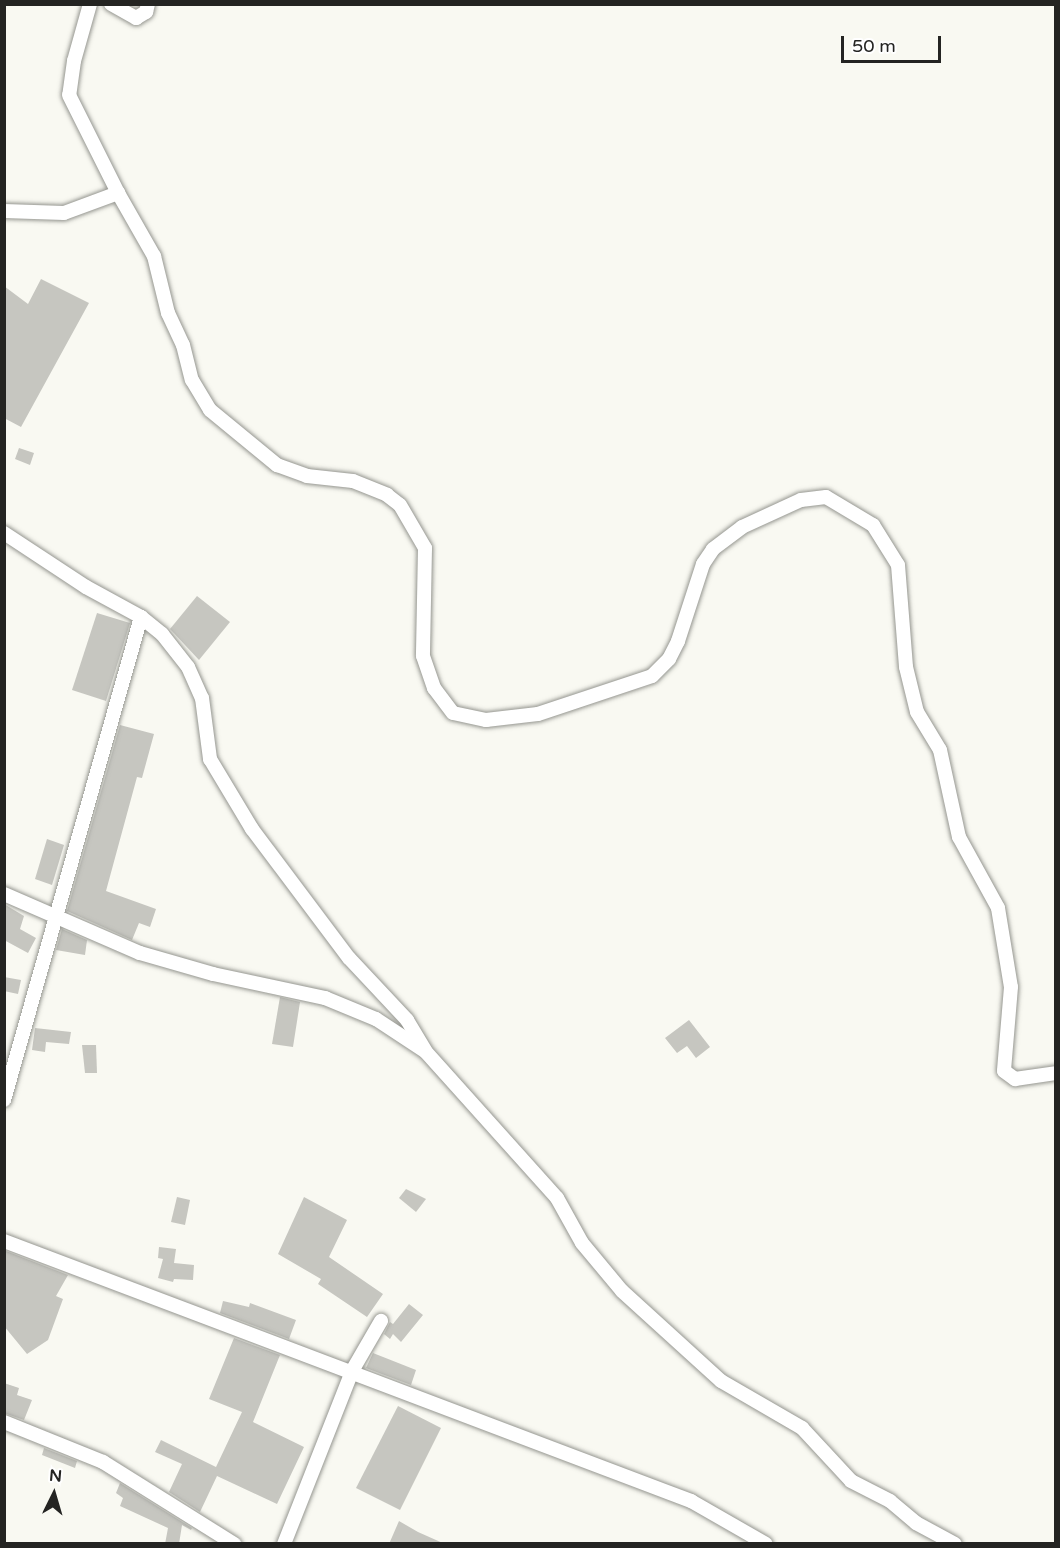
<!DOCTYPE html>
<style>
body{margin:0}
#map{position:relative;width:1060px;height:1548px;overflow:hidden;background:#f9f9f2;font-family:"Varela Round",sans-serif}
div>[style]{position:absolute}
.building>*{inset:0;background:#c6c6c0}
.roads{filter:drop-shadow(0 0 2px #959690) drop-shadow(0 0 2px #959690)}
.minor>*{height:14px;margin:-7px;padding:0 7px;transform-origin:7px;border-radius:7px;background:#fff}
span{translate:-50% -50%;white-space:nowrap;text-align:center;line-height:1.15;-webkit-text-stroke:4.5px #fff;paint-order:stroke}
.frame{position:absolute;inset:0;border:6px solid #242422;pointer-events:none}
.north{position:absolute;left:24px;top:1464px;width:60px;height:60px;-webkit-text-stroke:4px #fff;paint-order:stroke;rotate:5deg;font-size:16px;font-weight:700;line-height:24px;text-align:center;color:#242422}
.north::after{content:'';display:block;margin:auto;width:21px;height:27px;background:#242422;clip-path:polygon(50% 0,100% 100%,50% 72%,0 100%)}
.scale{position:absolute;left:841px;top:36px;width:100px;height:27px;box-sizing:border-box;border:3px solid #242422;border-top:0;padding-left:8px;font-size:18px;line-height:21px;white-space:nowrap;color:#242422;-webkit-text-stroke:4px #fff;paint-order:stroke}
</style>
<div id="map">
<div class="building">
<div style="clip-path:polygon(41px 279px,89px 303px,21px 427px,4px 418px,4px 286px,28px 304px)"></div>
<div style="clip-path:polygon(19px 448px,34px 453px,30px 465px,15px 459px)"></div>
<div style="clip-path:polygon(197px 596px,230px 622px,199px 660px,170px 629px)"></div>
<div style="clip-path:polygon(97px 613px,130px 623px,106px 701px,72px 690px)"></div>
<div style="clip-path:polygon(120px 725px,154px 734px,142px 778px,137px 777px,106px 891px,156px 909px,150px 927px,139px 923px,132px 940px,67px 911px)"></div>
<div style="clip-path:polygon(47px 839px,64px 845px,52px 885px,35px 879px)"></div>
<div style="clip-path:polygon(4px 904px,24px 916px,20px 929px,36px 938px,28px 953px,4px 940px)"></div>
<div style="clip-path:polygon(62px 929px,87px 940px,85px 955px,56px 950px)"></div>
<div style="clip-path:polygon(4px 977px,21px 980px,18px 994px,4px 991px)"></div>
<div style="clip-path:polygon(280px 997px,300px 1002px,293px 1047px,272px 1044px)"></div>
<div style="clip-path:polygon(689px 1020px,710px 1047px,696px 1058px,687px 1046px,677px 1053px,665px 1038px)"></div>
<div style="clip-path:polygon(35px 1028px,71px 1032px,69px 1044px,46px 1042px,45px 1052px,32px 1050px)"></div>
<div style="clip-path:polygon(82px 1045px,96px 1045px,97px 1073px,85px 1073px)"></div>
<div style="clip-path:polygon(406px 1189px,426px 1199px,416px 1212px,399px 1198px)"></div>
<div style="clip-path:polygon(177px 1197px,190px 1200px,185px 1225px,171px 1222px)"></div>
<div style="clip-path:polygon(304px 1197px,347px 1220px,329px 1257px,383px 1294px,367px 1317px,318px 1284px,321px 1279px,278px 1254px)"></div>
<div style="clip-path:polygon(159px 1247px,176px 1249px,174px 1263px,194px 1265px,193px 1280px,174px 1279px,173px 1282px,158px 1278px,163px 1259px,158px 1258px)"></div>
<div style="clip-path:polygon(6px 1251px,68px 1275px,56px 1296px,63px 1299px,48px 1340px,27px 1354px,4px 1326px)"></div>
<div style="clip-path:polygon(223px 1301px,249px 1307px,250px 1303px,296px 1320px,289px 1339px,220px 1313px)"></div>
<div style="clip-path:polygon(409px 1304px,423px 1315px,401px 1342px,393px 1334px,390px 1339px,384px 1334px,390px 1322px,393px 1324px)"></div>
<div style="clip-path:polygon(234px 1338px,280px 1355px,253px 1422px,304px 1447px,277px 1504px,217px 1476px,200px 1512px,169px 1492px,182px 1464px,155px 1452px,161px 1440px,216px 1467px,242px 1412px,209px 1399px)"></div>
<div style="clip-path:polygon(373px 1353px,416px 1370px,411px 1385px,366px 1368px)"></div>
<div style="clip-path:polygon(4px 1383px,19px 1388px,17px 1395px,32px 1400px,24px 1420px,4px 1413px)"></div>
<div style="clip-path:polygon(398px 1406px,441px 1428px,400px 1510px,356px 1488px)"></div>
<div style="clip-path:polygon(44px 1448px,77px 1461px,75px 1468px,42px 1455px)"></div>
<div style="clip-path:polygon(120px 1483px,192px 1528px,191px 1530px,182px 1525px,179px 1544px,165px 1544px,168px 1528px,120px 1506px,123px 1498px,116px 1493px)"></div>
<div style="clip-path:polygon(399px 1521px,418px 1532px,445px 1544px,389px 1544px)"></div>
</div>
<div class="roads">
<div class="minor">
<div style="left:90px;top:4px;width:59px;rotate:105.7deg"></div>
<div style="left:74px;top:61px;width:34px;rotate:98deg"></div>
<div style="left:69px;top:95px;width:110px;rotate:63.4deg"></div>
<div style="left:111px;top:4px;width:29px;rotate:29deg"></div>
<div style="left:136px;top:18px;width:12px;rotate:-31deg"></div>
<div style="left:146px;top:12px;width:8px;rotate:-76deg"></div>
<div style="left:4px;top:211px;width:60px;rotate:1.9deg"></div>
<div style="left:64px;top:213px;width:58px;rotate:-20.3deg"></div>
<div style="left:118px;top:193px;width:73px;rotate:60.3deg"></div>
<div style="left:154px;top:256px;width:59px;rotate:76.2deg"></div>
<div style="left:168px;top:313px;width:35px;rotate:65deg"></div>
<div style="left:183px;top:345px;width:36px;rotate:76deg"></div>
<div style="left:192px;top:380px;width:35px;rotate:59deg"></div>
<div style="left:210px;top:410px;width:87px;rotate:39.4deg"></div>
<div style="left:277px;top:465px;width:32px;rotate:20deg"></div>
<div style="left:307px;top:476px;width:46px;rotate:6.2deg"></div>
<div style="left:353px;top:481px;width:37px;rotate:22deg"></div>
<div style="left:387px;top:495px;width:16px;rotate:38deg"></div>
<div style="left:400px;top:505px;width:50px;rotate:59.8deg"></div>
<div style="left:425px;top:548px;width:108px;rotate:91.1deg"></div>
<div style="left:423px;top:656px;width:34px;rotate:71deg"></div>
<div style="left:434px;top:688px;width:31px;rotate:53deg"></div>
<div style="left:453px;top:713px;width:34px;rotate:12deg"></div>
<div style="left:486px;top:720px;width:52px;rotate:-6.6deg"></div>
<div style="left:538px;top:714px;width:120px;rotate:-18.4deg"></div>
<div style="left:652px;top:676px;width:24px;rotate:-45deg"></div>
<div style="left:669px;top:659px;width:20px;rotate:-63deg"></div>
<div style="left:678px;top:641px;width:81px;rotate:-72deg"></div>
<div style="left:703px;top:564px;width:18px;rotate:-56deg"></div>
<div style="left:713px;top:549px;width:36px;rotate:-37deg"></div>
<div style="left:742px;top:527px;width:65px;rotate:-24.6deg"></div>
<div style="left:801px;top:500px;width:25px;rotate:-7deg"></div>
<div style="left:826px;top:497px;width:55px;rotate:30.8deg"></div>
<div style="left:873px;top:525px;width:47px;rotate:58deg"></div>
<div style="left:898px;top:565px;width:102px;rotate:85.5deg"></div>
<div style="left:906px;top:667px;width:46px;rotate:76.3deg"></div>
<div style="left:917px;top:712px;width:44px;rotate:58.8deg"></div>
<div style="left:940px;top:750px;width:89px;rotate:77.7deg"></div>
<div style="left:959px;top:837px;width:81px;rotate:61.2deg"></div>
<div style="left:998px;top:908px;width:80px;rotate:80.7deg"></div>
<div style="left:1011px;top:987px;width:84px;rotate:94.8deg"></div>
<div style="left:1004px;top:1071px;width:14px;rotate:36deg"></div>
<div style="left:1015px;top:1079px;width:41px;rotate:-8.3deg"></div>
<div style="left:4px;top:533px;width:98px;rotate:33.4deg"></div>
<div style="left:86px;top:587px;width:63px;rotate:28.6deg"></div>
<div style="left:141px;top:617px;width:27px;rotate:39deg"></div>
<div style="left:162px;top:634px;width:42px;rotate:51.8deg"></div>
<div style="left:188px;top:667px;width:34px;rotate:66deg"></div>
<div style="left:202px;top:698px;width:62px;rotate:82.5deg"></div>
<div style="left:210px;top:759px;width:82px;rotate:59deg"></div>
<div style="left:252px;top:829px;width:161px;rotate:53.1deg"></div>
<div style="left:349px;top:958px;width:85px;rotate:46.9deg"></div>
<div style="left:407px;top:1020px;width:35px;rotate:59deg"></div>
<div style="left:4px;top:894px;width:148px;rotate:23.5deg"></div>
<div style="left:140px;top:953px;width:76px;rotate:16deg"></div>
<div style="left:213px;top:974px;width:115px;rotate:12.1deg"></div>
<div style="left:325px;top:998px;width:55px;rotate:22.4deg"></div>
<div style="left:376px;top:1019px;width:60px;rotate:33.4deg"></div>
<div style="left:426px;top:1052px;width:196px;rotate:48.1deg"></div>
<div style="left:557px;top:1198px;width:51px;rotate:60.9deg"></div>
<div style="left:582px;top:1243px;width:62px;rotate:50.2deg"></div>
<div style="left:622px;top:1291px;width:134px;rotate:42.3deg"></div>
<div style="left:721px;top:1381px;width:94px;rotate:30.1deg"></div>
<div style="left:802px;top:1428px;width:72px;rotate:47.2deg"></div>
<div style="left:851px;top:1481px;width:44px;rotate:27.1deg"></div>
<div style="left:890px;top:1501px;width:34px;rotate:40deg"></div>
<div style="left:916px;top:1523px;width:44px;rotate:28.3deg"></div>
<div style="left:4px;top:1100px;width:502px;rotate:-74.16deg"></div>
<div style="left:4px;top:1241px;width:735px;rotate:20.73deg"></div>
<div style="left:691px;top:1501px;width:86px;rotate:29.8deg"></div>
<div style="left:4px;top:1422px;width:107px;rotate:22deg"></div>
<div style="left:103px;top:1462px;width:155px;rotate:32deg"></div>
<div style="left:284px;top:1544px;width:186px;rotate:-68.5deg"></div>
<div style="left:352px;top:1371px;width:58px;rotate:-59.9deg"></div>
</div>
</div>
<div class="frame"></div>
<div class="north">N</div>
<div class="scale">50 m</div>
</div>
